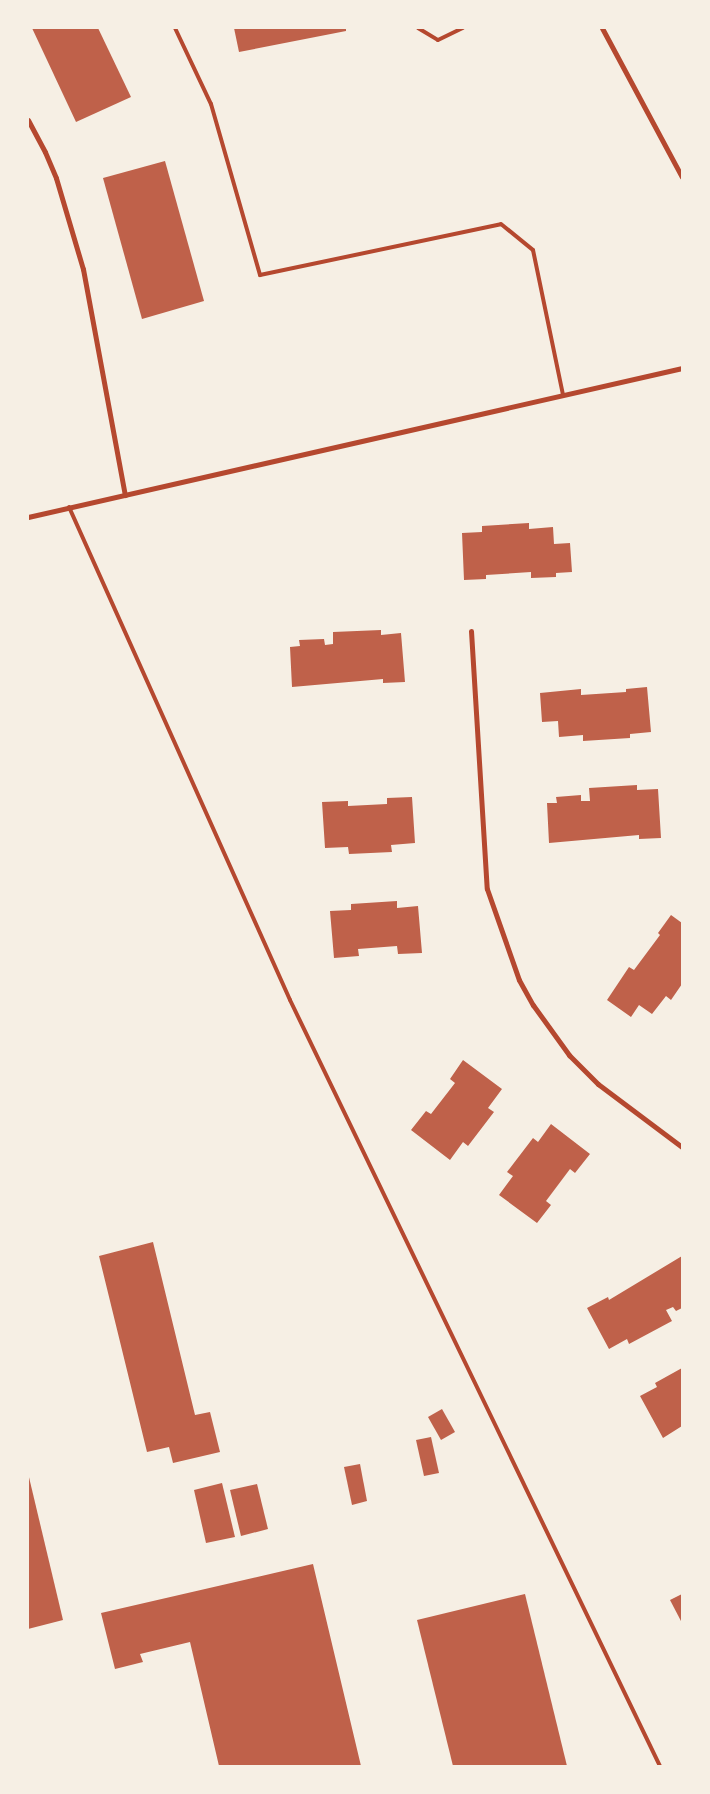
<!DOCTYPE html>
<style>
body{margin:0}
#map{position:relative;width:710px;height:1794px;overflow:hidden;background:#f6efe4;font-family:"Archivo Narrow",sans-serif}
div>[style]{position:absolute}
.building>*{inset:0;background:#bf614a}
.service>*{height:4px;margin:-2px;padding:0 2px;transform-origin:2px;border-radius:2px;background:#b5482f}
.minor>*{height:5px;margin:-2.5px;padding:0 2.5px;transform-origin:2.5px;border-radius:2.5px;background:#b5482f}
span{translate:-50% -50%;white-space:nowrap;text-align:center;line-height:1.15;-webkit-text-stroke:5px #f6efe4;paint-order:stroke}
.frame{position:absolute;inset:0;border:29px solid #f6efe4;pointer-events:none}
</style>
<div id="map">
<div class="building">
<div style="clip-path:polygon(32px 28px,98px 28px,131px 97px,76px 122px)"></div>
<div style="clip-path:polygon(234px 28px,346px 28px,346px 31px,239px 52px)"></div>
<div style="clip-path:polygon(165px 161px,204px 301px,142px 319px,103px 178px)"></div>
<div style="clip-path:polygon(529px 523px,529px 529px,553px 527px,554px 544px,570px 543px,572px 572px,556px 573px,556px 577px,531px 578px,531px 572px,486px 575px,486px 579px,464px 580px,462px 533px,482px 532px,482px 526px)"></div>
<div style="clip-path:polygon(381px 630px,381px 635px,401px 633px,405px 682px,383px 683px,383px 679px,292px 687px,290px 647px,300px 646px,299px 640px,324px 639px,325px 645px,333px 644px,333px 632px)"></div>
<div style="clip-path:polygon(647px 687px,651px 732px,630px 734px,630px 738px,583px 741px,583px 735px,559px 737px,558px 721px,542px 722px,540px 693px,581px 689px,581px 695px,626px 692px,626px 689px)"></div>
<div style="clip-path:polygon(637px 785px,637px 790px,658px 789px,661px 838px,639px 839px,639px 835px,549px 843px,547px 803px,557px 803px,556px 797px,581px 795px,581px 801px,590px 801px,589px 788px)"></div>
<div style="clip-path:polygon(412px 797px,415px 843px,391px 845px,392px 852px,349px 854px,348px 847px,325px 848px,322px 802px,348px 801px,348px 806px,387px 804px,387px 798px)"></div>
<div style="clip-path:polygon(397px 901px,397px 908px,418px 906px,422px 953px,398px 954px,397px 946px,358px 949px,359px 956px,334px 958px,330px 911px,351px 910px,351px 904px)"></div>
<div style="clip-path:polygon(671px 915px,682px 923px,682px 984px,671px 1000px,666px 996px,652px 1014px,639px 1005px,631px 1017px,607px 1000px,629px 967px,634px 970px,660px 935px,658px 933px)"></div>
<div style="clip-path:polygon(463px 1060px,502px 1089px,488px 1108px,494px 1112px,468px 1146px,463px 1142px,450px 1160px,411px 1130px,426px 1111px,431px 1114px,455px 1083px,450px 1079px)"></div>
<div style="clip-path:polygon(551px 1124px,590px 1154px,575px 1173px,570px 1169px,546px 1201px,551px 1205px,537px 1223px,499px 1195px,513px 1176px,507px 1172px,533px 1138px,538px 1142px)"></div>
<div style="clip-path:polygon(153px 1242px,195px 1415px,210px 1412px,220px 1452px,173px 1463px,169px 1447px,147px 1452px,99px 1256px)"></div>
<div style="clip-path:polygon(682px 1256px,682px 1308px,676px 1311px,673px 1307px,666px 1310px,672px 1321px,629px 1344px,627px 1339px,609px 1349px,587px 1308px,608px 1297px,609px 1300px)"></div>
<div style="clip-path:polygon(682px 1368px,682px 1426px,663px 1438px,640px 1396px,657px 1387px,655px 1383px)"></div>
<div style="clip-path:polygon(442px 1409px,455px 1432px,441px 1440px,428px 1417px)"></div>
<div style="clip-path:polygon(431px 1437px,439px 1473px,424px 1476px,416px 1440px)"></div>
<div style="clip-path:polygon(360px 1464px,367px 1501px,352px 1505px,344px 1467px)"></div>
<div style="clip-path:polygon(28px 1473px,63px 1620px,28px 1629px)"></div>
<div style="clip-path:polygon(222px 1483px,235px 1537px,206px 1543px,194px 1490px)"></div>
<div style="clip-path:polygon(257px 1484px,268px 1529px,241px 1536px,230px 1490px)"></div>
<div style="clip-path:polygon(313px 1564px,361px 1766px,219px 1766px,190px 1642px,140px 1654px,143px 1662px,115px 1669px,101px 1613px)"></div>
<div style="clip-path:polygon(525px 1594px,567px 1766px,453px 1766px,417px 1620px)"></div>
<div style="clip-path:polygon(682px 1594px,682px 1623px,670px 1600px)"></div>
</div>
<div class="service">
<div style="left:175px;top:28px;width:84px;rotate:64.7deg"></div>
<div style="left:211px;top:104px;width:178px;rotate:74deg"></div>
<div style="left:260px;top:275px;width:246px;rotate:-11.9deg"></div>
<div style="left:501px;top:224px;width:41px;rotate:39.1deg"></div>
<div style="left:533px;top:250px;width:148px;rotate:78.3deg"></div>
<div style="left:418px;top:28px;width:23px;rotate:31deg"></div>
<div style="left:438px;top:40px;width:28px;rotate:-26deg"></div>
<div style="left:69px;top:507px;width:540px;rotate:65.85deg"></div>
<div style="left:290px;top:1000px;width:851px;rotate:64.22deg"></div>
</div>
<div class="minor">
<div style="left:602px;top:28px;width:169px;rotate:61.8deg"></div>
<div style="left:28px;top:120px;width:36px;rotate:62deg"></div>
<div style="left:45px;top:152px;width:28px;rotate:67deg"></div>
<div style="left:56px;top:178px;width:95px;rotate:73.5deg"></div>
<div style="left:83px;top:269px;width:230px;rotate:79.5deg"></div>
<div style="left:28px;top:517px;width:671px;rotate:-12.83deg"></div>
<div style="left:471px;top:631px;width:258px;rotate:86.5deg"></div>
<div style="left:487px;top:889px;width:96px;rotate:70.6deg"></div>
<div style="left:519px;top:980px;width:29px;rotate:61deg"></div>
<div style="left:533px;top:1005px;width:62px;rotate:54.2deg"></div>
<div style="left:569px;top:1055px;width:41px;rotate:45deg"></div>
<div style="left:598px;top:1084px;width:105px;rotate:36.9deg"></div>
</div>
<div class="frame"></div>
</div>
